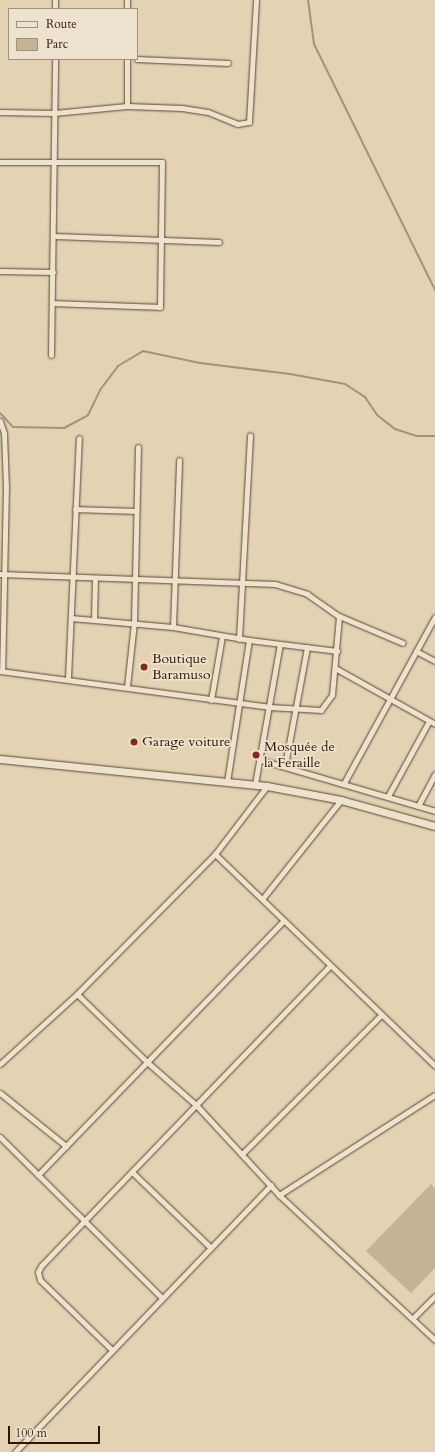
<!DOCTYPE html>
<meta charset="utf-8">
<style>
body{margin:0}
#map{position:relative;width:435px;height:1452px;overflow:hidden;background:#e3d3b3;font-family:Cardo,serif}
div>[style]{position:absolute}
.green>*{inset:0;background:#c5b396}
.stream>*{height:2px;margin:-1px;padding:0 1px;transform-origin:1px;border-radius:1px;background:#a69278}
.roads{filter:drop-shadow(0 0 1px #5d4431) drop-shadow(0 0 1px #5d4431)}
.street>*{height:5px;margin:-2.5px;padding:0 2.5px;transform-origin:2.5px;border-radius:2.5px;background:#ede2ce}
.secondary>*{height:7px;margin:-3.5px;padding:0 3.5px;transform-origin:3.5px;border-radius:3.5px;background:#ede2ce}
.dots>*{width:11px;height:11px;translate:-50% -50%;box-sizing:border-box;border:2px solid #ede2ce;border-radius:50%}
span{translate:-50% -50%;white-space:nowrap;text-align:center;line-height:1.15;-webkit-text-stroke:3.5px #ede2ce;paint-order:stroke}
.poi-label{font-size:14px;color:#301406}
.left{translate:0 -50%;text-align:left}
.legend{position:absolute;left:8px;top:8px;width:130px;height:52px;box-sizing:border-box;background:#ede2ce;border:1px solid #a1907e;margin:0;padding:5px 7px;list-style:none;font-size:12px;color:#301406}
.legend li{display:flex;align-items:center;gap:8px;height:20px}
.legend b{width:20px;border:1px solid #a1907e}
.scale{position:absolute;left:8px;top:1426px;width:92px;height:18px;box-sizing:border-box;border:2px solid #301406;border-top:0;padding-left:5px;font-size:12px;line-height:14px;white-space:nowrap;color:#301406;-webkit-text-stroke:3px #ede2ce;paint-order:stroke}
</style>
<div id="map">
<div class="green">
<div style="clip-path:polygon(431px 1184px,435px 1189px,435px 1268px,411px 1293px,366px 1251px)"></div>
</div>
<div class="stream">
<div style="left:308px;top:0;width:44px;rotate:82.2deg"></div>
<div style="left:314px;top:44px;width:274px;rotate:63.8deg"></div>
<div style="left:0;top:413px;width:19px;rotate:47deg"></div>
<div style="left:13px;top:427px;width:51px;rotate:1.1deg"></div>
<div style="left:64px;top:428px;width:27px;rotate:-28deg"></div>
<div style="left:88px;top:415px;width:28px;rotate:-64deg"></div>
<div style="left:100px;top:390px;width:30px;rotate:-53deg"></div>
<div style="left:118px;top:366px;width:29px;rotate:-31deg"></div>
<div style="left:143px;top:351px;width:58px;rotate:11.9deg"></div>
<div style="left:200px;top:363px;width:91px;rotate:7deg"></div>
<div style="left:290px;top:374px;width:56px;rotate:10.3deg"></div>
<div style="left:345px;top:384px;width:24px;rotate:33deg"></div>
<div style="left:365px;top:397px;width:22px;rotate:56deg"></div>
<div style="left:377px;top:415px;width:23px;rotate:38deg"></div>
<div style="left:395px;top:429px;width:23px;rotate:18deg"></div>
<div style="left:417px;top:436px;width:18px"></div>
</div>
<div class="roads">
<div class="street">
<div style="left:55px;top:9px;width:9px;rotate:-90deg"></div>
<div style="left:127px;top:9px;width:9px;rotate:-90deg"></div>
<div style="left:137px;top:59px;width:91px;rotate:2.5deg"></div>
<div style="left:127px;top:106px;width:47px;rotate:-90deg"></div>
<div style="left:0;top:112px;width:54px;rotate:1.1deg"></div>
<div style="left:54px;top:113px;width:73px;rotate:-5.5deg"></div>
<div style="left:127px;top:106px;width:55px;rotate:2.1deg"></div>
<div style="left:182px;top:108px;width:26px;rotate:9deg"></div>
<div style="left:208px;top:112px;width:31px;rotate:22deg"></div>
<div style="left:237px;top:124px;width:12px;rotate:-9deg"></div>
<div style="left:249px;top:122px;width:122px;rotate:-86.7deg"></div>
<div style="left:0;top:162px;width:162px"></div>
<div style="left:162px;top:162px;width:145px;rotate:90.8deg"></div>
<div style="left:160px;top:307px;width:107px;rotate:-177.9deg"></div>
<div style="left:54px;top:236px;width:165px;rotate:2.1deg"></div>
<div style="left:0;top:271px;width:53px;rotate:1.1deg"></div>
<div style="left:51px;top:355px;width:296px;rotate:-89.2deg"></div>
<div style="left:0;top:421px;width:13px;rotate:72deg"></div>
<div style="left:4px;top:433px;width:54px;rotate:87.9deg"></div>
<div style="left:6px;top:487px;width:184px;rotate:91.2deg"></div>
<div style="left:75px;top:509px;width:60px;rotate:1.9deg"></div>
<div style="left:0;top:574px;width:275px;rotate:2.1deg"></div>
<div style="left:275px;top:584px;width:34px;rotate:17deg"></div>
<div style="left:307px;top:594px;width:39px;rotate:35deg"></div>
<div style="left:339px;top:616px;width:69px;rotate:22.9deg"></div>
<div style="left:71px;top:618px;width:102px;rotate:5deg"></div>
<div style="left:173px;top:627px;width:77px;rotate:9.7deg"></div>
<div style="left:249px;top:640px;width:89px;rotate:7.1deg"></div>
<div style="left:94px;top:619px;width:41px;rotate:-88.6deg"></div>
<div style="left:173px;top:627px;width:167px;rotate:-87.9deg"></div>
<div style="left:239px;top:639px;width:204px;rotate:-86.9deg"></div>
<div style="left:416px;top:651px;width:21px;rotate:28deg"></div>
<div style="left:335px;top:668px;width:115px;rotate:29.2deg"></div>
<div style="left:0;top:671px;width:271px;rotate:7.6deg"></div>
<div style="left:269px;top:707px;width:52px;rotate:3.3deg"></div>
<div style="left:321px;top:710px;width:19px;rotate:-54deg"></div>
<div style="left:332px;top:695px;width:79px;rotate:-84.9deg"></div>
<div style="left:68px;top:678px;width:240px;rotate:-87.4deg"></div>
<div style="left:127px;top:687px;width:64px;rotate:-83.8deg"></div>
<div style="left:134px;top:623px;width:176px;rotate:-88.7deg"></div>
<div style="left:211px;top:700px;width:65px;rotate:-80.2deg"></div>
<div style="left:261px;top:760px;width:181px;rotate:16.3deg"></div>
<div style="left:285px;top:765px;width:120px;rotate:-79.4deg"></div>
<div style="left:227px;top:782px;width:144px;rotate:-81.2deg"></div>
<div style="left:344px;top:783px;width:189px;rotate:-61.3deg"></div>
<div style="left:255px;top:784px;width:142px;rotate:-79.9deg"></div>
<div style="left:388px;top:796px;width:85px;rotate:-61.3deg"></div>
<div style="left:418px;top:806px;width:36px;rotate:-62deg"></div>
<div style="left:215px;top:854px;width:306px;rotate:43.9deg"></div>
<div style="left:263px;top:898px;width:125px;rotate:-51.5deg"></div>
<div style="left:77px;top:994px;width:98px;rotate:44.2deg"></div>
<div style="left:147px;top:1062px;width:67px;rotate:41.3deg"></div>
<div style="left:197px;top:1106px;width:121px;rotate:47.3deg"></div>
<div style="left:279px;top:1195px;width:213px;rotate:42.9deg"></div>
<div style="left:0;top:1064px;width:104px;rotate:-42.3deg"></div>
<div style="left:77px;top:994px;width:197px;rotate:-45.4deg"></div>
<div style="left:215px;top:854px;width:86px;rotate:-52.6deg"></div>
<div style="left:0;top:1093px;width:85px;rotate:38.8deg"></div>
<div style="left:0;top:1137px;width:227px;rotate:44.8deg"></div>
<div style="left:242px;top:1154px;width:197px;rotate:-45deg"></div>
<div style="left:132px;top:1172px;width:108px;rotate:43.9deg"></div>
<div style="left:38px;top:1175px;width:353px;rotate:-46deg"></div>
<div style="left:279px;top:1195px;width:185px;rotate:-32.7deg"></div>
<div style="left:413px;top:1318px;width:31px;rotate:-45deg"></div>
<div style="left:112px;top:1350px;width:100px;rotate:-135.8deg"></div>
<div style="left:40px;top:1280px;width:8px;rotate:-104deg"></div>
<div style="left:38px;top:1272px;width:7px;rotate:-63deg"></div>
<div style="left:41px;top:1266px;width:417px;rotate:-46.1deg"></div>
<div style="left:15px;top:1452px;width:370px;rotate:-46.2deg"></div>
</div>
<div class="secondary">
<div style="left:0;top:759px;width:268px;rotate:5.8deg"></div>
<div style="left:267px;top:786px;width:75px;rotate:10.7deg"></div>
<div style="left:341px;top:800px;width:98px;rotate:15.5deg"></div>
</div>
</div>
<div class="dots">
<div style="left:144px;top:667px;background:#8f2418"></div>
<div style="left:134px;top:742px;background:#8f2418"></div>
<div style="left:256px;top:755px;background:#8f2418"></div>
</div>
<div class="poi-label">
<span class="left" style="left:152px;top:667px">Boutique<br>Baramuso</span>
<span class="left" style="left:142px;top:742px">Garage voiture</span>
<span class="left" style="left:264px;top:755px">Mosquée de<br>la Feraille</span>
</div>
<ul class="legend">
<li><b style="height:5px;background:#ede2ce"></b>Route</li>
<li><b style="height:11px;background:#c5b396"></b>Parc</li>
</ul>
<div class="scale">100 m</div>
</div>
